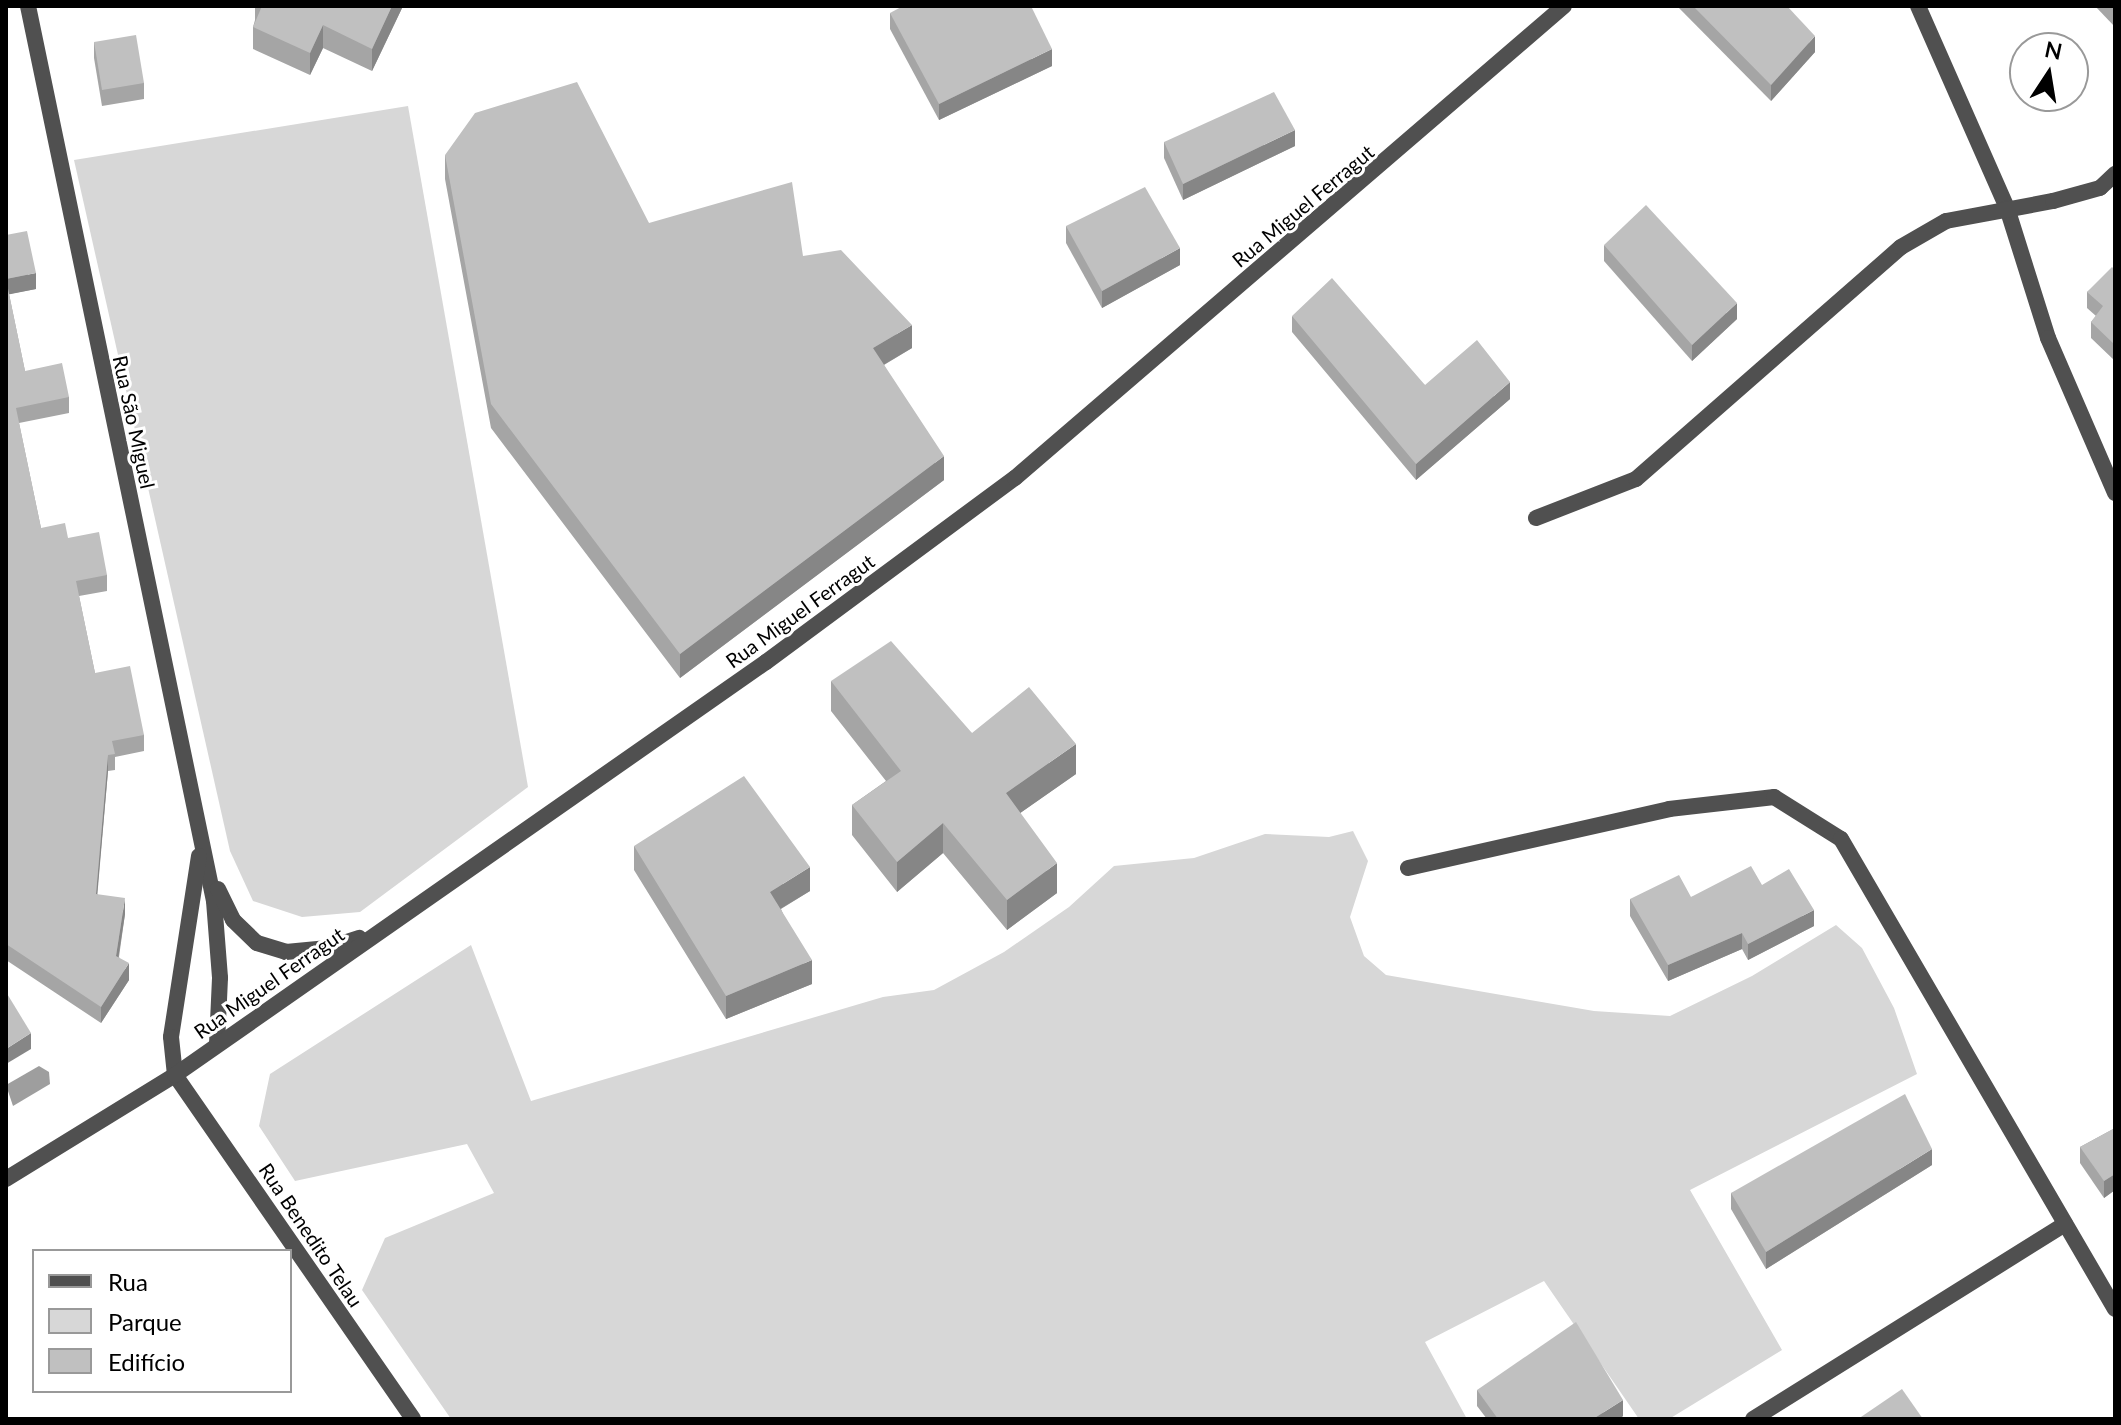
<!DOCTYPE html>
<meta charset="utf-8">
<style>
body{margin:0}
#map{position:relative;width:2121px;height:1425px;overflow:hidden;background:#fff;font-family:Lato,sans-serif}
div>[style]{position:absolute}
.green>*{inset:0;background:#d7d7d7}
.water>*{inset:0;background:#9e9e9e}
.street>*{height:16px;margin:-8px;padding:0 8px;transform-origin:8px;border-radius:8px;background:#505050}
.wall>*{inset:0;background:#a5a5a5}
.shaded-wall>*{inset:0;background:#868686}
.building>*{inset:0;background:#c0c0c0}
span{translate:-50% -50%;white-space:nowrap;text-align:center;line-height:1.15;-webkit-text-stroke:6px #fff;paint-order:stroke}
.street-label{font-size:20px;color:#000}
.frame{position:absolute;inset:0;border:8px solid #000;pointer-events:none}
.legend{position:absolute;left:32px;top:1249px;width:260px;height:144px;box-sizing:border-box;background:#fff;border:2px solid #999;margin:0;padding:10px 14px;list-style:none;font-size:24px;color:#000}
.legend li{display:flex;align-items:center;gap:16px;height:40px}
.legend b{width:40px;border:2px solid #999}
.north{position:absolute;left:2009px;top:32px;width:80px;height:80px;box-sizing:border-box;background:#fff;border:2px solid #999;border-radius:50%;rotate:12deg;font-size:22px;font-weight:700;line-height:32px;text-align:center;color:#000}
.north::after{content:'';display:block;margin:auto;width:28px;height:36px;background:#000;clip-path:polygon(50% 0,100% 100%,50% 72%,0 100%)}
</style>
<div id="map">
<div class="green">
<div style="clip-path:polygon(408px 106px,528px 787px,360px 912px,302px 917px,253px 901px,230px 851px,74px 160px)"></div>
<div style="clip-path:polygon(1353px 831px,1368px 861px,1350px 917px,1364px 956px,1386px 975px,1594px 1011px,1670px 1016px,1752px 976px,1836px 925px,1862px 948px,1894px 1008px,1917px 1074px,1690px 1190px,1782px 1350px,1669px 1419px,1639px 1419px,1544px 1281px,1425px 1342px,1467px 1419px,451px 1419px,362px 1290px,385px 1238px,494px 1193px,467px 1144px,295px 1181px,259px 1126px,270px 1074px,471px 945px,531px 1101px,883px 997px,934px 990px,1004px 952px,1069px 907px,1114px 866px,1194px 858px,1265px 834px,1329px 837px)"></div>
</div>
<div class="water">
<div style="clip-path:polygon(39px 1066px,49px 1072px,50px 1084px,13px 1106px,6px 1085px)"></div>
</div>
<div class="street">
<div style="left:28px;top:6px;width:914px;rotate:78.26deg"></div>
<div style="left:214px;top:901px;width:77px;rotate:85.5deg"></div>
<div style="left:220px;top:978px;width:67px;rotate:92.6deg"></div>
<div style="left:1918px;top:6px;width:221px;rotate:66.2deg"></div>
<div style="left:2007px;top:208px;width:136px;rotate:72.5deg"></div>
<div style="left:2048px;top:338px;width:169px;rotate:66.6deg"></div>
<div style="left:1536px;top:518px;width:107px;rotate:-21.3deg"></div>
<div style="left:1636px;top:479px;width:352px;rotate:-41.2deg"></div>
<div style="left:1901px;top:247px;width:52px;rotate:-30deg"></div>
<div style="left:1946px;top:221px;width:109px;rotate:-10.6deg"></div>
<div style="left:2053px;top:201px;width:49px;rotate:-15.5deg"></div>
<div style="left:2100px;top:188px;width:21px;rotate:-43deg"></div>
<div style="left:199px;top:856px;width:183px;rotate:98.8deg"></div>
<div style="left:171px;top:1037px;width:38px;rotate:84deg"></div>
<div style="left:175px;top:1075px;width:418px;rotate:55.3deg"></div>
<div style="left:1408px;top:868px;width:268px;rotate:-12.7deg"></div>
<div style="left:1669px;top:809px;width:106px;rotate:-6.5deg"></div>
<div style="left:1774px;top:797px;width:79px;rotate:32.1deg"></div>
<div style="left:1841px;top:839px;width:544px;rotate:59.76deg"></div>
<div style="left:218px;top:889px;width:34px;rotate:64deg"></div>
<div style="left:233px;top:920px;width:33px;rotate:44deg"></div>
<div style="left:257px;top:943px;width:30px;rotate:17deg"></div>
<div style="left:286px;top:952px;width:42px;rotate:-5.4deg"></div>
<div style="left:328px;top:948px;width:33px;rotate:-18deg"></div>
<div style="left:6px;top:1179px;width:198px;rotate:-31.6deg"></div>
<div style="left:175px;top:1075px;width:721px;rotate:-34.95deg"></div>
<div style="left:766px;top:662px;width:310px;rotate:-36.5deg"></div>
<div style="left:1015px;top:478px;width:724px;rotate:-40.69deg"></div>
<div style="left:1753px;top:1419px;width:368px;rotate:-32deg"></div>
</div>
<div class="wall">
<div style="clip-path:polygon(255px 6px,403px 6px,372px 71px,323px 48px,310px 75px,253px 49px,253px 27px,255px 20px)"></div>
<div style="clip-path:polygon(1677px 6px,1787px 6px,1815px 52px,1771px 101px)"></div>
<div style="clip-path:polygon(2095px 6px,2115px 6px,2115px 27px)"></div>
<div style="clip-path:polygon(890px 13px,1052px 66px,939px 120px,890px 29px)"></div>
<div style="clip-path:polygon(94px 42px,144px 83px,144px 99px,102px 106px,94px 58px)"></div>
<div style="clip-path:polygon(1164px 142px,1295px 146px,1183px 200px,1164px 158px)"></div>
<div style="clip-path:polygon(445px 155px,649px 223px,803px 256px,912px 348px,884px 365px,944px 480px,680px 678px,491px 428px,445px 179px)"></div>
<div style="clip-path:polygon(1066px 226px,1180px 265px,1102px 308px,1066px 243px)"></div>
<div style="clip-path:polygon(6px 235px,36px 289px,9px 294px,25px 371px,69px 397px,69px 413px,19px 423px,41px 528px,68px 538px,107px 575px,107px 591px,79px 596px,95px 673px,144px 735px,144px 751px,115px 757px,115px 770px,108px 771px,97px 894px,125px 914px,119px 957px,129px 980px,101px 1023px,6px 960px)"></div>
<div style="clip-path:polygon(1604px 245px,1737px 319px,1692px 361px,1604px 261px)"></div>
<div style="clip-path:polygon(2115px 270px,2115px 361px,2091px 338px,2091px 322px,2096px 316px,2087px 308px,2087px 292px)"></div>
<div style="clip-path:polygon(1292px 316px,1425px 385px,1510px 399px,1416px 480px,1292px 332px)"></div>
<div style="clip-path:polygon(2115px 366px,2115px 386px,2114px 385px,2114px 369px)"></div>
<div style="clip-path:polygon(831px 681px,972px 733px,1076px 774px,1020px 813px,1057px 893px,1007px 930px,943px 853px,897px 892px,852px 835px,852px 805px,886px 781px,831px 711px)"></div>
<div style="clip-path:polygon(634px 846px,810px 891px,781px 909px,812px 984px,726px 1019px,634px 870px)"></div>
<div style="clip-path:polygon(1762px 885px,1814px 926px,1748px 960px,1742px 949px,1668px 981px,1630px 916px,1630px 899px,1691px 897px)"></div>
<div style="clip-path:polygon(2115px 1128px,2115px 1190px,2104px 1198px,2080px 1163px,2080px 1147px)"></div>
<div style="clip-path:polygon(1932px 1165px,1766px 1269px,1731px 1209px,1731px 1193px)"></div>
<div style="clip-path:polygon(1477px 1390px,1623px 1416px,1619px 1419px,1487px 1419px,1477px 1406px)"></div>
</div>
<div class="shaded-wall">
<div style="clip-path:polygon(392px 6px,403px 6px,372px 71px,372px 49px)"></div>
<div style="clip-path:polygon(323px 25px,323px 48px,310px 75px,310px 53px)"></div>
<div style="clip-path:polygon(1815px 36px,1815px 52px,1771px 101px,1771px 85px)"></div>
<div style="clip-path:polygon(1052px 49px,1052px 66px,939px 120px,939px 104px)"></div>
<div style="clip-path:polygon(1295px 130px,1295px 146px,1183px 200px,1183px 184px)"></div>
<div style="clip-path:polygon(1180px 248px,1180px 265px,1102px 308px,1102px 291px)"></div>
<div style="clip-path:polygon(36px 273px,36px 289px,6px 295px,6px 279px)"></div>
<div style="clip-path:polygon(1737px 303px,1737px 319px,1692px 361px,1692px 345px)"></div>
<div style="clip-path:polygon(912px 325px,912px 348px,873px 371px,873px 348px)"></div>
<div style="clip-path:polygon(1510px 382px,1510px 399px,1416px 480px,1416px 464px)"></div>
<div style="clip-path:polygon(944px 456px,944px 480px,680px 678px,680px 654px)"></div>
<div style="clip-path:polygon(1076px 744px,1076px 774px,1006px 823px,1006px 793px)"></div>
<div style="clip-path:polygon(108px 755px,108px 771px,96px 910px,96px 894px)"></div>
<div style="clip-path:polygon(943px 823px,943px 853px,897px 892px,897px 862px)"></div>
<div style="clip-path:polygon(1057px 863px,1057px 893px,1007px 930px,1007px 900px)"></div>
<div style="clip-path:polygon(810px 867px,810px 891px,770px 915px,770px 892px)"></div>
<div style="clip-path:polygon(125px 898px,125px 914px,116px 972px,116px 956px)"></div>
<div style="clip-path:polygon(1814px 910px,1814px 926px,1748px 960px,1748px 944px)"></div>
<div style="clip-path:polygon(1742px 933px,1742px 949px,1668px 981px,1668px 965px)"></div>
<div style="clip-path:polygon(812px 960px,812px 984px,726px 1019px,726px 996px)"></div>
<div style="clip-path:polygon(129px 963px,129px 980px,101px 1023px,101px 1007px)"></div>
<div style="clip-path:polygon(31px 1033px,31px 1049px,6px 1064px,6px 1049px)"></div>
<div style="clip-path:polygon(8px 1113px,8px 1129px,6px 1130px,6px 1114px)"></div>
<div style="clip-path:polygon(1932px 1149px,1932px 1165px,1766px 1269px,1766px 1252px)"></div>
<div style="clip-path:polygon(2115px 1174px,2115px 1190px,2104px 1198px,2104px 1181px)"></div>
<div style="clip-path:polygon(1623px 1400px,1623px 1416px,1619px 1419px,1593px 1419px)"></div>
</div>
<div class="building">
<div style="clip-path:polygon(262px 6px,392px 6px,372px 49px,323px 25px,310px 53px,253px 27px)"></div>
<div style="clip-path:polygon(903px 6px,1031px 6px,1052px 49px,939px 104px,890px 13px)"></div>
<div style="clip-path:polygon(1693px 6px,1787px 6px,1815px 36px,1771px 85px)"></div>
<div style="clip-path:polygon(136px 35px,144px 83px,102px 90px,94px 42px)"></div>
<div style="clip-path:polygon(577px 82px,649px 223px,792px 182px,803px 256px,841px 250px,912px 325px,873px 348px,944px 456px,680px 654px,491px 404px,445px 155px,475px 113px)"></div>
<div style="clip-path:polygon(1274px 92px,1295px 130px,1183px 184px,1164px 142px)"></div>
<div style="clip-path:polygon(1145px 187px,1180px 248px,1102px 291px,1066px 226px)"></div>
<div style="clip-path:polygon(1646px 205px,1737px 303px,1692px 345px,1604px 245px)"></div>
<div style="clip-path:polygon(27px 231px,36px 273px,6px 279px,25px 371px,62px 363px,69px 397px,16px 408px,41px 528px,65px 523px,68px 538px,99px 532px,107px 575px,76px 581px,95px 673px,130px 666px,144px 735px,112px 741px,115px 754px,108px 755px,96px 894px,125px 898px,116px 956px,129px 963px,101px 1007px,6px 944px,6px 235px)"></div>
<div style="clip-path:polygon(2112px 267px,2115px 270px,2115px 345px,2091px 322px,2103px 306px,2087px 292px)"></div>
<div style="clip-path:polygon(1332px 278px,1425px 385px,1477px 340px,1510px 382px,1416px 464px,1292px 316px)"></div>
<div style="clip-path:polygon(891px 641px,972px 733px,1029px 687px,1076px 744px,1006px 793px,1057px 863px,1007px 900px,943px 823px,897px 862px,852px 805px,901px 771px,831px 681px)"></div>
<div style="clip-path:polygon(744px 776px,810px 867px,770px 892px,812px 960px,726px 996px,634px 846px)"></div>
<div style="clip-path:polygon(1751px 866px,1762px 885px,1789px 869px,1814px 910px,1748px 944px,1742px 933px,1668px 965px,1630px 899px,1679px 875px,1691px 897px)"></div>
<div style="clip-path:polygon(6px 992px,31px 1033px,6px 1049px)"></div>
<div style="clip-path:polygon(1905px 1094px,1932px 1149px,1766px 1252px,1731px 1193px)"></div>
<div style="clip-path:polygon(2115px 1128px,2115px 1174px,2104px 1181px,2080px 1147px)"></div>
<div style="clip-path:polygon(1576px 1322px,1623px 1400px,1593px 1419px,1498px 1419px,1477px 1390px)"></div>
<div style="clip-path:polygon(1902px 1389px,1923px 1419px,1858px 1419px)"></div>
</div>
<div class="street-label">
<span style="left:1303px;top:206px;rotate:-40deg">Rua Miguel Ferragut</span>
<span style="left:134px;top:422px;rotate:78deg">Rua São Miguel</span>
<span style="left:800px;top:611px;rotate:-36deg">Rua Miguel Ferragut</span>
<span style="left:269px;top:983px;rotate:-35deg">Rua Miguel Ferragut</span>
<span style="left:311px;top:1235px;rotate:56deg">Rua Benedito Telau</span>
</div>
<div class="frame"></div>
<ul class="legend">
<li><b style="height:10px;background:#505050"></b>Rua</li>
<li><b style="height:22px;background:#d7d7d7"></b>Parque</li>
<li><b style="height:22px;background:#c0c0c0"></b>Edifício</li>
</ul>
<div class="north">N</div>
</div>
